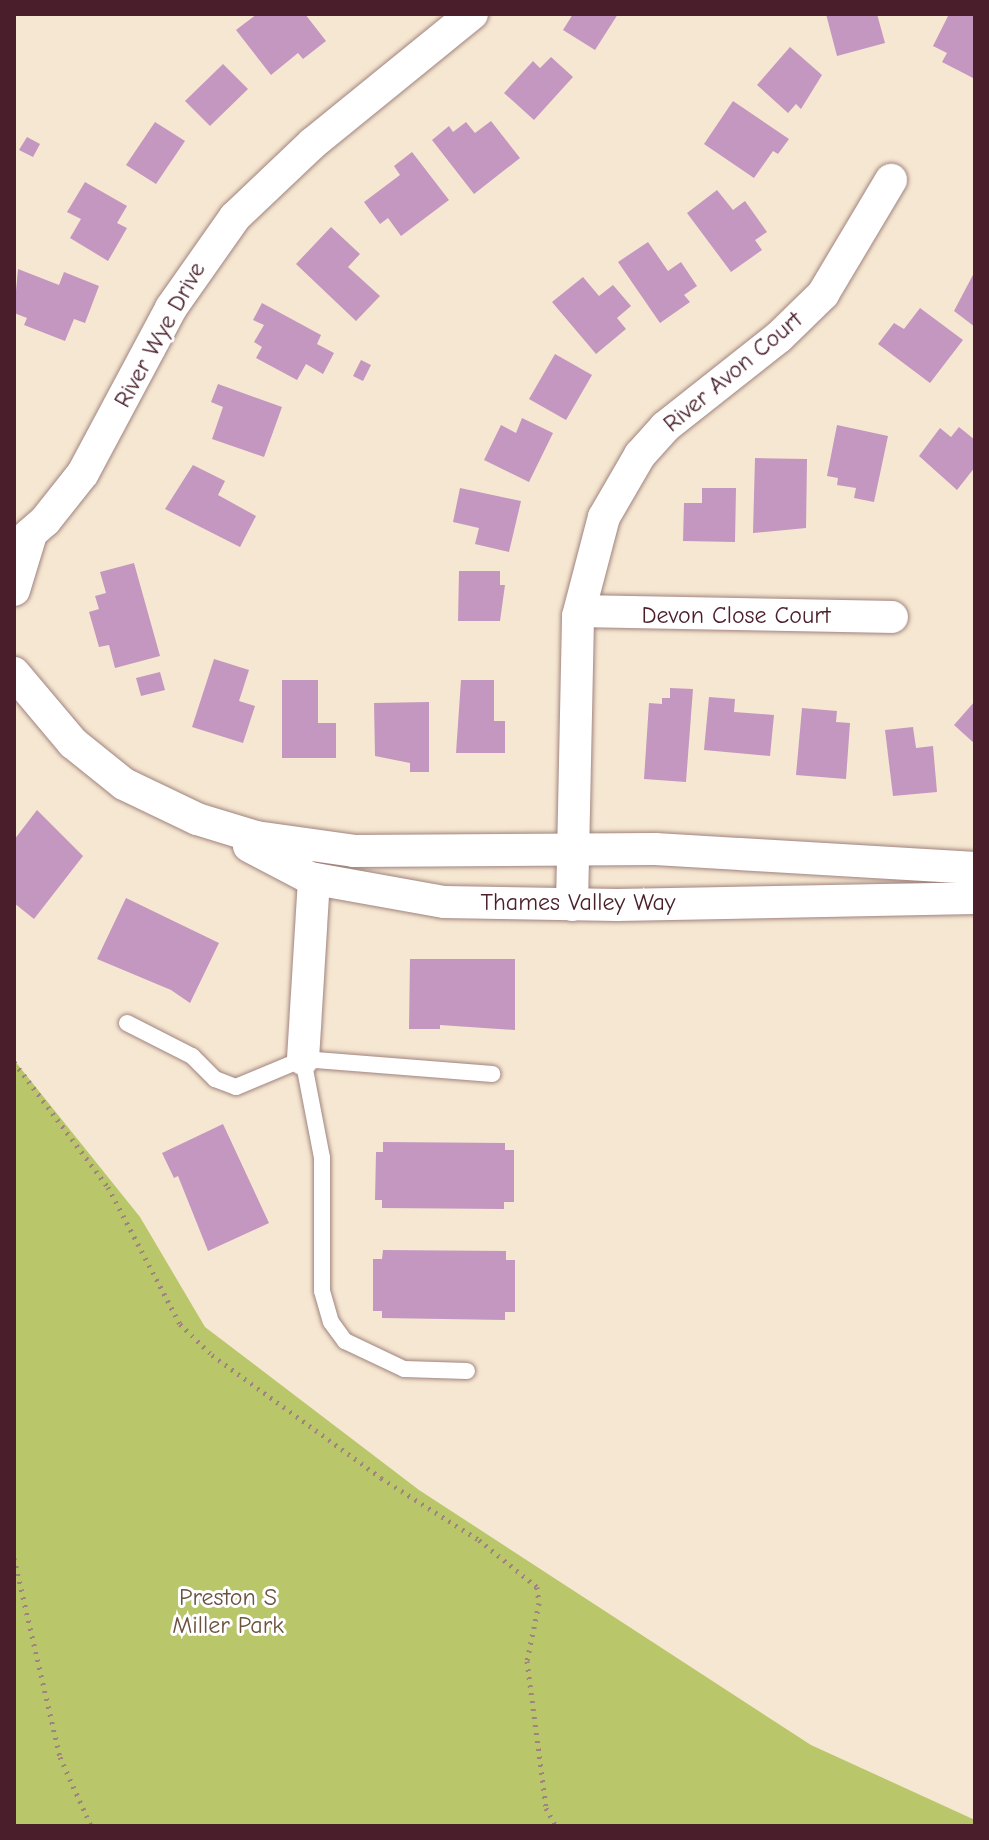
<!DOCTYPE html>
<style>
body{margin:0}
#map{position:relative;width:989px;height:1840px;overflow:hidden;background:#f6e7d2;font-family:"Comic Neue",sans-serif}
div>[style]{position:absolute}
.green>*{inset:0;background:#b9c76a}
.building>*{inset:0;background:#c397bf}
.path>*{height:5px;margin-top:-2.5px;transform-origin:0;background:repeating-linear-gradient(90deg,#a0837e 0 2px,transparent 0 8px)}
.roads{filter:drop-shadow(0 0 2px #a0837e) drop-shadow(0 0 2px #a0837e)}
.service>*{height:16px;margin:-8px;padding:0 8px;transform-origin:8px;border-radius:8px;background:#fff}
.minor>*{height:32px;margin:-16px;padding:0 16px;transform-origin:16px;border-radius:16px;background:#fff}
span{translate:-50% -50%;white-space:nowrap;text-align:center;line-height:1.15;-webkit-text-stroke:6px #fff;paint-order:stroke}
.street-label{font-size:24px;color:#4a1f2b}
.park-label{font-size:24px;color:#6b513e}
.frame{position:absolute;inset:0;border:16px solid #4a1f2b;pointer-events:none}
</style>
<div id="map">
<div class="green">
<div style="clip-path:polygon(14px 1060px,140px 1217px,205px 1327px,419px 1490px,811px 1745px,975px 1820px,975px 1826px,14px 1826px)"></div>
</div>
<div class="building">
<div style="clip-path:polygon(257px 14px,305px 14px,326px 41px,303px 59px,298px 53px,271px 75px,236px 30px)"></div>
<div style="clip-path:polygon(573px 14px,618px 14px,595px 50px,563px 30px)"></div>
<div style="clip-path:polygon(826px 14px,877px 14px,885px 43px,837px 56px)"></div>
<div style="clip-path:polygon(949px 14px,975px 14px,975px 79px,942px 62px,947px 53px,933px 46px)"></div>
<div style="clip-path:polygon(790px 47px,822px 75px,801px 109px,796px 104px,788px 113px,757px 85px)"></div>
<div style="clip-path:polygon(551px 57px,573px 77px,534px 120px,504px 93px,533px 61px,540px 68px)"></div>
<div style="clip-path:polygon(223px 64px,248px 89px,210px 126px,185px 101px)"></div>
<div style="clip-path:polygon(733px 101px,789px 139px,778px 154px,773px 151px,754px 178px,704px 144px)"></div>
<div style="clip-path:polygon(491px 121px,520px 158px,474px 194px,432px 140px,449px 126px,453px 132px,466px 122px,475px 133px)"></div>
<div style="clip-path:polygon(155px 122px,185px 141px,156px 184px,126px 165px)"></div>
<div style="clip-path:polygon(27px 137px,40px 144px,33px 157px,19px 150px)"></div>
<div style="clip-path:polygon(412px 152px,449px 200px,401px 236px,388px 218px,380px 224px,364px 202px,400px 175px,394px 166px)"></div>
<div style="clip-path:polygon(85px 182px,127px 206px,117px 223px,127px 228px,108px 261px,70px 238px,81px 219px,67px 212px)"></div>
<div style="clip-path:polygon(717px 190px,733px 210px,745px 201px,767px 232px,755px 240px,762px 250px,731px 272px,687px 213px)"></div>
<div style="clip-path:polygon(331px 227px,360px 254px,348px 267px,380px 296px,356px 321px,296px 264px)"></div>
<div style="clip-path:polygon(648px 242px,668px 271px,681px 262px,697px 286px,684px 295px,690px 302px,660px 323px,618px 262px)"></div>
<div style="clip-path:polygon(18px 269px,59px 285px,64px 272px,99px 286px,85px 323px,74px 319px,65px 341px,24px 325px,27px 318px,14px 313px)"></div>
<div style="clip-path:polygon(975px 271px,975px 327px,954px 311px)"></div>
<div style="clip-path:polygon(583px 277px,599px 296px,613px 285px,631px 306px,617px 318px,626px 329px,596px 354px,552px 302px)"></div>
<div style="clip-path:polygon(262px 303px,321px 335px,317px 344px,334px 353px,323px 374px,306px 364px,297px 380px,256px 358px,262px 347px,254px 342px,264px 325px,253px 320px)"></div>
<div style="clip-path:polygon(920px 308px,963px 340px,930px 383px,878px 344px,894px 323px,904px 329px)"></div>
<div style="clip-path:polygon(555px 354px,592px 375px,566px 420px,529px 399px)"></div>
<div style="clip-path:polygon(361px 360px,371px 365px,363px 381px,353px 376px)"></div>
<div style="clip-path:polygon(218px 384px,282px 407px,264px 457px,212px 439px,223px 407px,211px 402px)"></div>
<div style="clip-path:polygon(522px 418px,553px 433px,529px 482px,484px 460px,501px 425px,516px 433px)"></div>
<div style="clip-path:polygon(837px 425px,888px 436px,874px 502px,854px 498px,856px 488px,837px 485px,838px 478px,827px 476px)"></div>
<div style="clip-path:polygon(959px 427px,975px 440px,975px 467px,957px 490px,919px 456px,940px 428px,951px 437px)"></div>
<div style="clip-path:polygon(755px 458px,807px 459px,806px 528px,753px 533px)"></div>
<div style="clip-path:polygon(193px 465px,225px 481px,218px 495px,256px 516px,240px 547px,165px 509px)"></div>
<div style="clip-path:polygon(460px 488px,521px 501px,509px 552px,475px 544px,479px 528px,453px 522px)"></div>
<div style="clip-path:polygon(702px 488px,736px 488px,735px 542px,683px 541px,684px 503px,702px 503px)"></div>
<div style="clip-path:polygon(134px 563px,160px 656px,115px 668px,109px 645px,99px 647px,89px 612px,99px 609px,95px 596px,106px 593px,100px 572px)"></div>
<div style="clip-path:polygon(459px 571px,500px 571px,500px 585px,505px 585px,500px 621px,458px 621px)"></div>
<div style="clip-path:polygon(214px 659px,249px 670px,239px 701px,255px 706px,243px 743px,192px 727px)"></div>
<div style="clip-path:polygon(160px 672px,165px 690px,141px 696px,136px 678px)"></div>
<div style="clip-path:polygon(282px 680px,318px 680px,318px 723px,336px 723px,336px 758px,282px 758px)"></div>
<div style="clip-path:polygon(461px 680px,494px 680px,494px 721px,505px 721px,505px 753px,456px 753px)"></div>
<div style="clip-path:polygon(670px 688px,693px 689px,686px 782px,644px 779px,649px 703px,662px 704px,662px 698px,670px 698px)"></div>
<div style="clip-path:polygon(709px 697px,735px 699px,734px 712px,774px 715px,770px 756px,704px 750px)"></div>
<div style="clip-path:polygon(975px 701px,975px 744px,954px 725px)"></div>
<div style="clip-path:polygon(429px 702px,429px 772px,410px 772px,410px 763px,375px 756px,374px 703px)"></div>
<div style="clip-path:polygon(802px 708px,837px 711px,836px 722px,850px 723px,846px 779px,796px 775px)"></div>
<div style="clip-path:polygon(913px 727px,916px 748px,933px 746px,937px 792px,893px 796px,885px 730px)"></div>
<div style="clip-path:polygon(37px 810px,83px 856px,34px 919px,14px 903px,14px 840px)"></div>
<div style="clip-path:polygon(126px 898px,219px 943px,190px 1003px,171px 990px,97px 959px)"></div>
<div style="clip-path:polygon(410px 959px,515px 959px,515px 1030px,440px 1025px,440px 1029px,409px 1029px)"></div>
<div style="clip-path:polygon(223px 1124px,269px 1223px,208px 1251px,178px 1176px,174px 1178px,162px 1153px)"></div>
<div style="clip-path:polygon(383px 1142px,505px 1143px,505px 1150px,514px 1150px,514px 1202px,504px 1202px,504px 1209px,382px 1208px,382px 1200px,375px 1200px,376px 1152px,383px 1152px)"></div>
<div style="clip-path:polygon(383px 1250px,506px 1251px,506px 1260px,515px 1260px,515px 1312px,505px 1312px,505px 1320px,382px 1318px,382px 1311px,373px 1311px,373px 1259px,382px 1259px)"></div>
</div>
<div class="path">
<div style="left:14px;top:1062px;width:156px;rotate:53.1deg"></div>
<div style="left:108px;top:1187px;width:155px;rotate:62.3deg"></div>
<div style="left:180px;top:1324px;width:45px;rotate:44.1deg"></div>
<div style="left:212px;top:1355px;width:209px;rotate:36deg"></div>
<div style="left:381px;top:1478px;width:116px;rotate:32.3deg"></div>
<div style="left:479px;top:1540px;width:75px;rotate:39deg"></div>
<div style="left:537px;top:1587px;width:16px;rotate:83deg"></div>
<div style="left:539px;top:1603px;width:59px;rotate:101.7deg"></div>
<div style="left:527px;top:1661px;width:148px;rotate:82.6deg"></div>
<div style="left:546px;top:1808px;width:21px;rotate:61deg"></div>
<div style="left:14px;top:1558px;width:204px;rotate:77deg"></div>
<div style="left:60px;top:1757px;width:76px;rotate:65.8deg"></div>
</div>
<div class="roads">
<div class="service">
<div style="left:127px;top:1023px;width:73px;rotate:26.9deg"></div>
<div style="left:192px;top:1056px;width:33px;rotate:45deg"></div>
<div style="left:215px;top:1079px;width:22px;rotate:21deg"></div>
<div style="left:236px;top:1087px;width:73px;rotate:-22.7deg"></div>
<div style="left:303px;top:1059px;width:190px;rotate:4.5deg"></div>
<div style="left:303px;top:1059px;width:101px;rotate:79.1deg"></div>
<div style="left:322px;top:1158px;width:133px;rotate:90deg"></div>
<div style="left:322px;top:1291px;width:32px;rotate:74deg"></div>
<div style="left:331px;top:1322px;width:24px;rotate:54deg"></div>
<div style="left:345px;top:1341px;width:65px;rotate:25.4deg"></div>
<div style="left:404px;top:1369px;width:63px;rotate:1.8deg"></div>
</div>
<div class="minor">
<div style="left:14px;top:548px;width:41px;rotate:-41.1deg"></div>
<div style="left:45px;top:521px;width:61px;rotate:-51.6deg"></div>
<div style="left:83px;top:473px;width:187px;rotate:-61.9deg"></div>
<div style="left:171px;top:308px;width:111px;rotate:-54.9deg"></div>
<div style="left:235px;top:217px;width:108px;rotate:-43.5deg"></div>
<div style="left:313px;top:143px;width:205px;rotate:-39.1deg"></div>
<div style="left:14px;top:590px;width:59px;rotate:-73.1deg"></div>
<div style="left:580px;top:611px;width:312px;rotate:1.1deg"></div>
<div style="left:14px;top:673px;width:92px;rotate:49.9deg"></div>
<div style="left:73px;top:743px;width:65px;rotate:38.8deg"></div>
<div style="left:124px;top:784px;width:81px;rotate:25.6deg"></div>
<div style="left:197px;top:819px;width:62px;rotate:17deg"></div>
<div style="left:256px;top:837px;width:99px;rotate:8.1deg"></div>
<div style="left:354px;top:851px;width:301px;rotate:-0.4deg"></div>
<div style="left:655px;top:849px;width:321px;rotate:3.4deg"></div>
<div style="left:249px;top:846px;width:69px;rotate:27.7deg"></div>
<div style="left:310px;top:878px;width:136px;rotate:10.2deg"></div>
<div style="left:444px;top:902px;width:173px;rotate:1deg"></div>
<div style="left:617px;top:905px;width:358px;rotate:-1.1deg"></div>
<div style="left:572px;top:905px;width:289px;rotate:-88.8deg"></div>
<div style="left:578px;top:616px;width:102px;rotate:-75.3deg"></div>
<div style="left:604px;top:517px;width:72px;rotate:-59.9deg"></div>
<div style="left:640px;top:455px;width:38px;rotate:-48deg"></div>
<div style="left:665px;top:427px;width:145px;rotate:-38.3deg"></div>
<div style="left:779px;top:337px;width:62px;rotate:-44.3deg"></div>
<div style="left:823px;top:294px;width:133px;rotate:-59.2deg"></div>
<div style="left:303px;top:1059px;width:180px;rotate:-86.5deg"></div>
</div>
</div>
<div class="street-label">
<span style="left:160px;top:335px;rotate:-61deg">River Wye Drive</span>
<span style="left:733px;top:372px;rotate:-40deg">River Avon Court</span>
<span style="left:736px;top:616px">Devon Close Court</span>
<span style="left:578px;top:903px">Thames Valley Way</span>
</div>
<div class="park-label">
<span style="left:228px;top:1612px">Preston S<br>Miller Park</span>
</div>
<div class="frame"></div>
</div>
